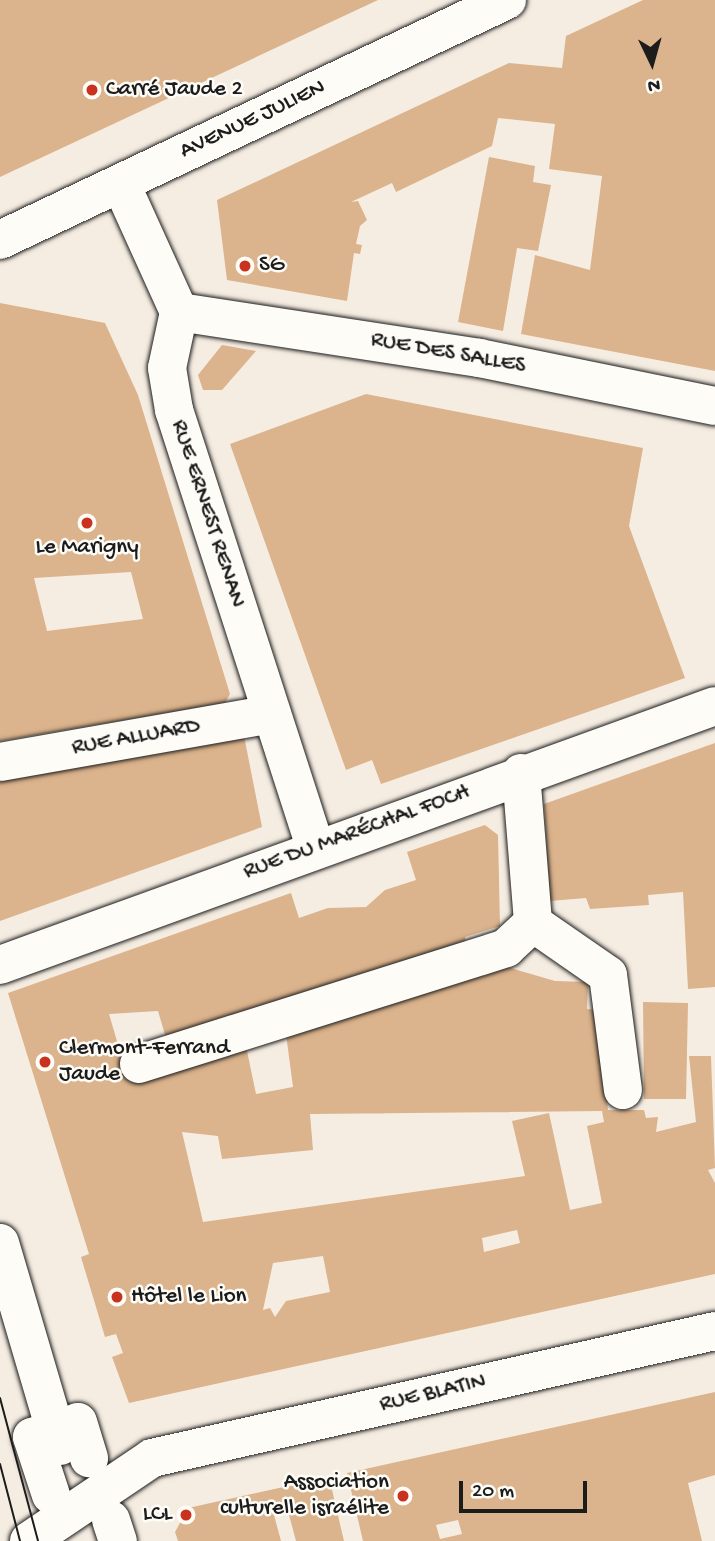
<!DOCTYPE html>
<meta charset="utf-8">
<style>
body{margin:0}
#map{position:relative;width:715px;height:1541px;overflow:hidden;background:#f6ede2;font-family:"Gochi Hand",sans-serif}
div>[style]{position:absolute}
.building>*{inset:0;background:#dbb38c}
.roads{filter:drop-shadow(0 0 2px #1c1c1c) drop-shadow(0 0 2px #1c1c1c)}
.minor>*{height:38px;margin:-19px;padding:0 19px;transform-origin:19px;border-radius:19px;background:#fdfcf7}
.tram>*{height:2px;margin:-1px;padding:0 1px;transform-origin:1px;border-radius:1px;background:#1c1c1c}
.dots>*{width:19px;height:19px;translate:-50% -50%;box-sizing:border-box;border:4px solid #fdfcf7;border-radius:50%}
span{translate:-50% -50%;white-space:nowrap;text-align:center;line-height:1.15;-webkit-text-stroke:5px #fdfcf7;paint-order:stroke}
.poi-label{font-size:23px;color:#1c1c1c}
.left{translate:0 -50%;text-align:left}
.right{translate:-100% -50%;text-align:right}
.street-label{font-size:23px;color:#1c1c1c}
.north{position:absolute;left:617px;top:28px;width:70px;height:70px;-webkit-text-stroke:5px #fdfcf7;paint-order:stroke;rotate:175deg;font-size:19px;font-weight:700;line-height:28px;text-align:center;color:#1c1c1c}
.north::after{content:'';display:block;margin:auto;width:24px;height:32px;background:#1c1c1c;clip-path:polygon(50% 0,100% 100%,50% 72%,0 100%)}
.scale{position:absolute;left:459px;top:1481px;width:128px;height:32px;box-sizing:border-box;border:4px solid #1c1c1c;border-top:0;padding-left:9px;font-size:21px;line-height:24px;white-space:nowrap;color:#1c1c1c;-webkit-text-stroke:5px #fdfcf7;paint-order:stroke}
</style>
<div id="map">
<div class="building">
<div style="clip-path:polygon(0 0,378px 0,0 177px)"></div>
<div style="clip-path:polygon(643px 0,715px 0,715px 371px,521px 334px,535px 255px,590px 270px,602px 176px,549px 169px,555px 124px,498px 118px,492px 146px,396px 192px,392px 183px,351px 202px,358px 201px,367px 220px,360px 226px,356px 244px,362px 245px,360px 254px,354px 253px,347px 301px,227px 280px,217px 200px,509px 63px,562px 68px,566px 36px)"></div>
<div style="clip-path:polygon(489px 157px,535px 166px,533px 182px,551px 185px,538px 251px,517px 248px,503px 331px,458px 322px)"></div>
<div style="clip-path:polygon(evenodd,0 303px,105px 323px,138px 395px,230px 694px,225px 703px,0 741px,0 303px,131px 572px,143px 619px,47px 631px,34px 578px,131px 572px)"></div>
<div style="clip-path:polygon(222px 345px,256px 351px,222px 390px,203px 390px,198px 375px)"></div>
<div style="clip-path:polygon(366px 394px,643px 448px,629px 526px,685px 678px,381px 784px,372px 760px,346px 770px,230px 444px)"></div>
<div style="clip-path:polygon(244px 736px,262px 827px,0 921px,0 778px)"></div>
<div style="clip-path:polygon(715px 743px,715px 987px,688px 989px,683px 892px,648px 895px,649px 905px,590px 909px,586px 898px,550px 901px,544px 804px)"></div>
<div style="clip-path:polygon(evenodd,485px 825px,498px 835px,500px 926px,465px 937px,466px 944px,166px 1038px,158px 1011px,109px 1014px,129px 1082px,246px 1046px,256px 1094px,293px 1087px,286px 1034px,504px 966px,555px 981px,588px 982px,587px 1009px,598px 1010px,608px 1110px,644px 1110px,646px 1118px,658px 1117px,656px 1132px,696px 1122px,689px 1056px,711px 1056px,715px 1168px,708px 1170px,715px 1183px,715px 1274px,129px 1403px,112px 1357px,123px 1353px,116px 1334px,105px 1337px,81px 1257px,89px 1254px,8px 993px,291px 893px,299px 918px,328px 908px,366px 907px,385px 890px,416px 880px,407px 852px,485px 825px,602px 1111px,604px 1122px,587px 1126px,602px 1203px,570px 1210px,549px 1113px,512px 1121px,525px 1176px,203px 1222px,182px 1132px,218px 1136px,222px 1159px,313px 1150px,310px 1114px,602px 1111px,485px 825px,517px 1230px,520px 1243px,484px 1252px,482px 1238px,517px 1230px,485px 825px,323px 1256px,330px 1292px,286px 1301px,275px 1317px,270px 1308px,263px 1310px,273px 1263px,323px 1256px)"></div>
<div style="clip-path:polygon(643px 1002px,688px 1003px,686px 1099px,644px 1099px)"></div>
<div style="clip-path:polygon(evenodd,715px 1392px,715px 1475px,688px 1483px,702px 1541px,363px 1541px,347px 1473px,715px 1392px,458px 1520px,462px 1534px,440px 1539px,436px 1525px,458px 1520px)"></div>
<div style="clip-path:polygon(329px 1477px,344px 1541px,296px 1541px,288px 1511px,274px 1515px,281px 1541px,178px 1541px,175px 1532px,188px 1508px)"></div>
</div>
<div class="roads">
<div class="minor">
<div style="left:121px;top:184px;width:141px;rotate:65.6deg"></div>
<div style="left:179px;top:312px;width:57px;rotate:102.1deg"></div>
<div style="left:167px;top:368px;width:43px;rotate:80.5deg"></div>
<div style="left:174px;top:410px;width:459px;rotate:72.1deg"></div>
<div style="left:0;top:240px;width:561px;rotate:-25.33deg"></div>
<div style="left:179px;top:312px;width:304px;rotate:8.7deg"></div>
<div style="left:479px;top:358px;width:241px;rotate:11.5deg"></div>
<div style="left:0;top:762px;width:276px;rotate:-10deg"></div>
<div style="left:521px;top:773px;width:150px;rotate:85.4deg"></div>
<div style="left:533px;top:923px;width:91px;rotate:34.7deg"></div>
<div style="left:608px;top:975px;width:116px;rotate:82.6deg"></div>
<div style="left:0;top:965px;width:760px;rotate:-19.91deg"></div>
<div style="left:139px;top:1064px;width:385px;rotate:-17.5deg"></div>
<div style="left:506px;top:948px;width:37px;rotate:-43deg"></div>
<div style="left:0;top:1243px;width:195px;rotate:73.6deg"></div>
<div style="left:55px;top:1430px;width:24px;rotate:163deg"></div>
<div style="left:32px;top:1437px;width:61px;rotate:71.9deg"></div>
<div style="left:60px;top:1446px;width:17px;rotate:-107deg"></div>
<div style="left:55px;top:1430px;width:24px;rotate:-19deg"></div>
<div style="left:78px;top:1422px;width:38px;rotate:73deg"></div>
<div style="left:111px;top:1520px;width:22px;rotate:72deg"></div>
<div style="left:29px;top:1541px;width:148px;rotate:-34deg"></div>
<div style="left:152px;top:1458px;width:577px;rotate:-12.71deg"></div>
</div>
</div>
<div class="tram">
<div style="left:0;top:1398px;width:148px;rotate:75.1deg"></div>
<div style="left:0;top:1464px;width:80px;rotate:75.4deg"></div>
</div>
<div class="dots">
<div style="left:92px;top:90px;background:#c8321e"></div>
<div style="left:245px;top:266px;background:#c8321e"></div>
<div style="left:87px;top:523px;background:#c8321e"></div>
<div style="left:45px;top:1062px;background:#c8321e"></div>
<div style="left:117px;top:1297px;background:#c8321e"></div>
<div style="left:403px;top:1496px;background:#c8321e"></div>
<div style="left:186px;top:1515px;background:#c8321e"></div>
</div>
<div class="poi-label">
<span class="left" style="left:106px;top:90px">Carré Jaude 2</span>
<span class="left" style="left:259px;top:266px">SG</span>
<span style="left:87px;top:548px">Le Marigny</span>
<span class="left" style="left:59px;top:1062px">Clermont-Ferrand<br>Jaude</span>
<span class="left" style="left:131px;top:1297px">Hôtel le Lion</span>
<span class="right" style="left:389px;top:1496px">Association<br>culturelle israélite</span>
<span class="right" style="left:172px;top:1515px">LCL</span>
</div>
<div class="street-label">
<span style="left:253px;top:120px;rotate:-25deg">AVENUE JULIEN</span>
<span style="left:448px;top:354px;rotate:10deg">RUE DES SALLES</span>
<span style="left:207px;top:514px;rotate:72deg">RUE ERNEST RENAN</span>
<span style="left:136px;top:738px;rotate:-10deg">RUE ALLUARD</span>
<span style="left:357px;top:833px;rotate:-20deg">RUE DU MARÉCHAL FOCH</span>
<span style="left:433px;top:1394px;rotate:-13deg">RUE BLATIN</span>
</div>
<div class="north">N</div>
<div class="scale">20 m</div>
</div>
